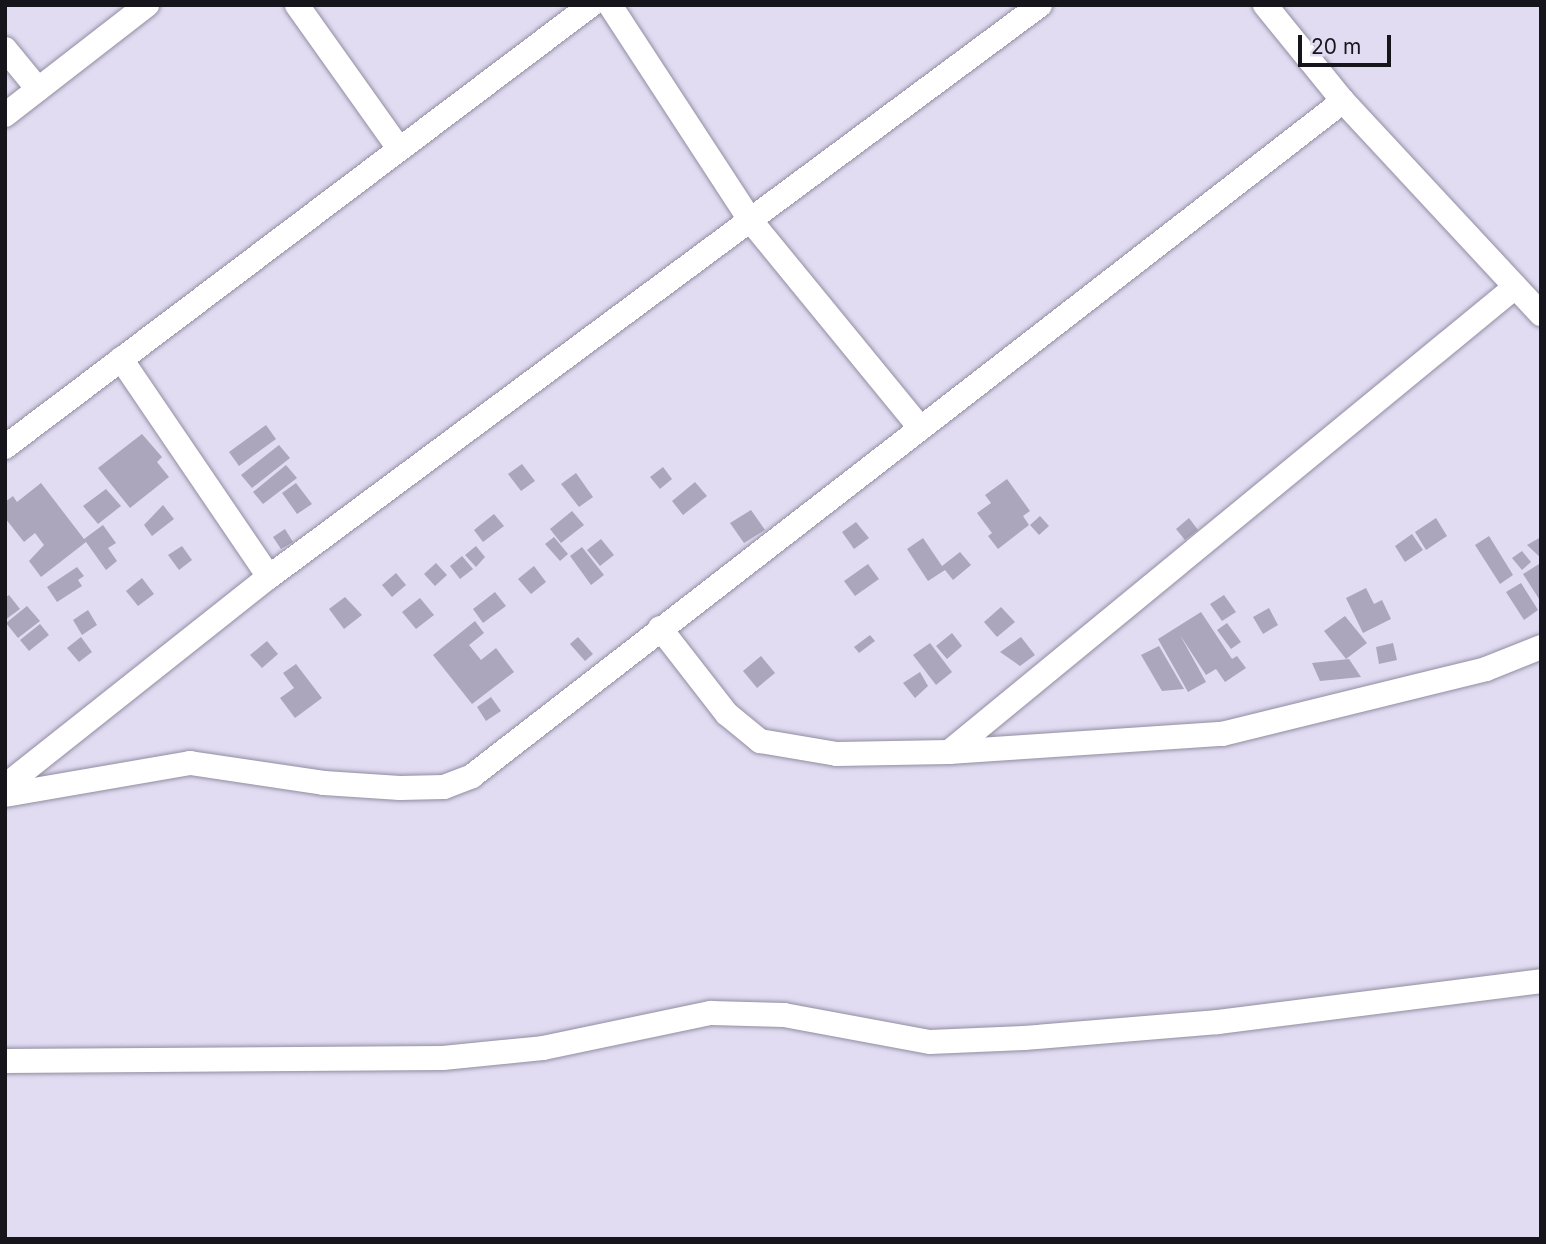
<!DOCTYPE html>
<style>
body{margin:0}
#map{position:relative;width:1546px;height:1244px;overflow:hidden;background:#e1dcf2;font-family:Inter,sans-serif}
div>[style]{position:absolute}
.building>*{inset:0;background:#aba6bb}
.roads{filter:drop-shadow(0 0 2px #928da1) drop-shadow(0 0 2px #928da1)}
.minor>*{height:24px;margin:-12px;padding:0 12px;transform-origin:12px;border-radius:12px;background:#fff}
span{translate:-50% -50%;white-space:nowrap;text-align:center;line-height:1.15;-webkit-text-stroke:6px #e1dcf2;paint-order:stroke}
.frame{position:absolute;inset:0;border:7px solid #17151c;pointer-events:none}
.scale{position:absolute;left:1298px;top:35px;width:93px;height:32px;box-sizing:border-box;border:4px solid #17151c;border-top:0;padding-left:9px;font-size:21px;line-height:24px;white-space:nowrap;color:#17151c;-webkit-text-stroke:5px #e1dcf2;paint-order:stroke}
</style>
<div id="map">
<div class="building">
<div style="clip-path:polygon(266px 425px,276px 439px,239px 466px,229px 452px)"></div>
<div style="clip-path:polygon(142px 434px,162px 457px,157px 462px,169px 477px,130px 508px,98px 468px)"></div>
<div style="clip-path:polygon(279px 445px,290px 458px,252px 488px,241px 475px)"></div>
<div style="clip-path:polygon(522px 464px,535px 481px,521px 491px,508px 474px)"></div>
<div style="clip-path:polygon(286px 465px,297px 478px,263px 504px,253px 492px)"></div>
<div style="clip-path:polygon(663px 467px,672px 479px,660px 489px,650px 477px)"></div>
<div style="clip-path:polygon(576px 473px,593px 497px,579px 507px,561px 484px)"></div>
<div style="clip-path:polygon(1007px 479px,1030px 511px,1023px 516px,1029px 525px,998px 549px,988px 536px,992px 533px,977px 513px,991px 503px,985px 495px)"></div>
<div style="clip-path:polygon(695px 482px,707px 496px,683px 515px,672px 501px)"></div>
<div style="clip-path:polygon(41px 483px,84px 539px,103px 525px,116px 543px,108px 548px,117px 561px,106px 570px,86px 542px,41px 577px,29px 561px,44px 545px,35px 533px,24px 542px,5px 518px,5px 502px,13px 496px,17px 502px)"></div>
<div style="clip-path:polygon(296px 483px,312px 504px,297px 514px,282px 493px)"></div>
<div style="clip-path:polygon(106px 489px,121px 506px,98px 524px,83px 506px)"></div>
<div style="clip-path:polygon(163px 505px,174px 519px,152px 536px,144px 525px)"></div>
<div style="clip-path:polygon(751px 510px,765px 530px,744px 543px,730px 523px)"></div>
<div style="clip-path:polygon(572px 511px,584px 525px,561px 543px,550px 529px)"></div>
<div style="clip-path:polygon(494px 514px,504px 526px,483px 542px,474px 530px)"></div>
<div style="clip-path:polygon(1040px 516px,1049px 526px,1039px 535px,1030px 525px)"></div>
<div style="clip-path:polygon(1189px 518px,1198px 530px,1185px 540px,1176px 529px)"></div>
<div style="clip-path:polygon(1436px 518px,1447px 536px,1426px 550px,1415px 532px)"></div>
<div style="clip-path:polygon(856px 522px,869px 538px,854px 549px,842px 532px)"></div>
<div style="clip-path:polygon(285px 529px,293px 542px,281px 549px,273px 537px)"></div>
<div style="clip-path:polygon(1412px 534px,1423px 550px,1405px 562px,1395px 546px)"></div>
<div style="clip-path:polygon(1489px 536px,1513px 575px,1500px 584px,1475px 545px)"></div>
<div style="clip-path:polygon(554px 537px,568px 554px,560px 561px,545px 544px)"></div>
<div style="clip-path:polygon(1541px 537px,1541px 558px,1527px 545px)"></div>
<div style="clip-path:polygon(923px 538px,942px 566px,960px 552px,971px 565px,953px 580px,945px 570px,928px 581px,907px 549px)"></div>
<div style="clip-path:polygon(601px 539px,614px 555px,600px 566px,587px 550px)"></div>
<div style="clip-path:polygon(182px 546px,192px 560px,179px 570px,168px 555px)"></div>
<div style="clip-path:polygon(476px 546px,485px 557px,476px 567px,465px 555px)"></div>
<div style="clip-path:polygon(582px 547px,604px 575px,591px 585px,570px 556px)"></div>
<div style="clip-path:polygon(1522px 551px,1531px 562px,1522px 570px,1512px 558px)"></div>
<div style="clip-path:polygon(462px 556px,473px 569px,460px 579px,450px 566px)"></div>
<div style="clip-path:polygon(436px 563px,447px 575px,435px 586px,424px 574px)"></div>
<div style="clip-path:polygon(868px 564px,879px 579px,855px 596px,844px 581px)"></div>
<div style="clip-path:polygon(1539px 564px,1541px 567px,1541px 602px,1523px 574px)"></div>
<div style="clip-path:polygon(534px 566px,546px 582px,531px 594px,518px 579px)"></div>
<div style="clip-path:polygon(77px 567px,84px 576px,78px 580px,82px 586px,57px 602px,47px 587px)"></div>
<div style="clip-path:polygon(396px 573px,406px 585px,392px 597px,382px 585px)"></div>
<div style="clip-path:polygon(142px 578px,154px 594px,138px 606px,126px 591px)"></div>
<div style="clip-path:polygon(1521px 583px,1538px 610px,1524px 620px,1506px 592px)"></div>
<div style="clip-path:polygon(1366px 588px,1374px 604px,1382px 600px,1391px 619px,1363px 633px,1346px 598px)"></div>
<div style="clip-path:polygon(495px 592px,506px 606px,483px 623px,473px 609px)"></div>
<div style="clip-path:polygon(9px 595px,20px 609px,5px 620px,5px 598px)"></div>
<div style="clip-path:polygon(1224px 595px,1236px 612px,1222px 621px,1210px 604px)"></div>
<div style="clip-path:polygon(345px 597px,362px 615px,344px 629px,329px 609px)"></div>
<div style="clip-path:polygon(420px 598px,434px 615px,416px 629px,402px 612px)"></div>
<div style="clip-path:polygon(27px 606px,40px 621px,18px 638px,6px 623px)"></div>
<div style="clip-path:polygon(1001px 607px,1015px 622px,997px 637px,984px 622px)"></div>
<div style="clip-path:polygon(1269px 608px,1278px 625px,1263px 634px,1253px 617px)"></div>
<div style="clip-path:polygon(88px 610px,97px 625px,82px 635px,73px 620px)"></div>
<div style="clip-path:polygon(1201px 612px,1232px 659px,1237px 656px,1246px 668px,1225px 682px,1216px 669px,1206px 675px,1180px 635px,1206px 682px,1188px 692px,1158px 639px)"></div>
<div style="clip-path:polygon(1345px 616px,1367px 643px,1346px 659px,1324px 631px)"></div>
<div style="clip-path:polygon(475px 621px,484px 633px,469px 645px,481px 660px,496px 648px,514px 672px,472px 704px,433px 655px)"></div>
<div style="clip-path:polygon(1227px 623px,1241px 642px,1231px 649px,1217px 630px)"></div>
<div style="clip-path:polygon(40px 624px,49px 635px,29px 651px,20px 640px)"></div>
<div style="clip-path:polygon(952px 633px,962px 646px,947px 659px,936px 646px)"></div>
<div style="clip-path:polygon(870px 635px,875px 641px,859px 653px,854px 647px)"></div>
<div style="clip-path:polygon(81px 637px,92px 652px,79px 662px,67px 648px)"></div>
<div style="clip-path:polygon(578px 637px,593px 654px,585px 661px,570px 644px)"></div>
<div style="clip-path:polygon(1021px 637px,1035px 655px,1020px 666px,1000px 652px)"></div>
<div style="clip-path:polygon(267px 641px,278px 654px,262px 668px,250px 655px)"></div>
<div style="clip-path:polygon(930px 643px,952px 672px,936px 685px,913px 655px)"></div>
<div style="clip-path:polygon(1393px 643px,1397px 660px,1379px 664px,1376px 647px)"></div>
<div style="clip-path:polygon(1159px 646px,1184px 689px,1162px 691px,1141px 655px)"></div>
<div style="clip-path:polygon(761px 656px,775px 673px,757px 688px,743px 671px)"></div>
<div style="clip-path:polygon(1349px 659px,1361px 677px,1320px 681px,1312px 663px)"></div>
<div style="clip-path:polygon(296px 664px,322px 698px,295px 718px,280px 698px,294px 688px,283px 673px)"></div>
<div style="clip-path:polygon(920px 672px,928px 686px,915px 698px,903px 683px)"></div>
<div style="clip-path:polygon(491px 697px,501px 711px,486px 721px,477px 707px)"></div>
</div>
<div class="roads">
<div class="minor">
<div style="left:297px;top:5px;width:174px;rotate:54.6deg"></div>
<div style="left:610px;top:5px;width:257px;rotate:56.9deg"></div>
<div style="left:750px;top:220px;width:269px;rotate:50.7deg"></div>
<div style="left:1265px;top:5px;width:124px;rotate:50.9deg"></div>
<div style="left:1343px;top:101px;width:291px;rotate:47.1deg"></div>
<div style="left:5px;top:49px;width:52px;rotate:50.5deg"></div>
<div style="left:5px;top:115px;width:180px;rotate:-37.8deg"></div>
<div style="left:121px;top:359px;width:263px;rotate:55.8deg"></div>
<div style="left:5px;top:447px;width:734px;rotate:-37.03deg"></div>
<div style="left:660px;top:628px;width:109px;rotate:52.1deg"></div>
<div style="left:727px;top:714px;width:43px;rotate:39.3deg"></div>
<div style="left:760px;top:741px;width:78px;rotate:9.6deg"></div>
<div style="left:837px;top:754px;width:112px;rotate:-1deg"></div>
<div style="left:949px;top:752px;width:274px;rotate:-3.8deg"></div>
<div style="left:1222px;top:734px;width:272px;rotate:-13.8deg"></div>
<div style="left:1486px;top:669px;width:59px;rotate:-21.8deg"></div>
<div style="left:949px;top:752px;width:733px;rotate:-39.4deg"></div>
<div style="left:5px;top:786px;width:337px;rotate:-38.4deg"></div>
<div style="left:269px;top:577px;width:960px;rotate:-36.57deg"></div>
<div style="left:5px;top:795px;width:188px;rotate:-9.8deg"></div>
<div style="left:190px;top:763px;width:135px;rotate:8.5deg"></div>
<div style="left:324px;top:783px;width:76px;rotate:3.8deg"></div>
<div style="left:400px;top:788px;width:44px;rotate:-1.3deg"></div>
<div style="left:444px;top:787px;width:30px;rotate:-21deg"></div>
<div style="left:472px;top:776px;width:1102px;rotate:-37.77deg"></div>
<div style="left:5px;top:1061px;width:438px;rotate:-0.4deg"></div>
<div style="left:443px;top:1058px;width:100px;rotate:-5.7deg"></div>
<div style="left:543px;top:1048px;width:172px;rotate:-11.8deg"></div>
<div style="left:711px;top:1013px;width:73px;rotate:1.6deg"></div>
<div style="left:784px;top:1015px;width:148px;rotate:10.5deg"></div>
<div style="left:930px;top:1042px;width:94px;rotate:-2.4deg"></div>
<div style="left:1024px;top:1038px;width:195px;rotate:-4.7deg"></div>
<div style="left:1218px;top:1022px;width:326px;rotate:-7.2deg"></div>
</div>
</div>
<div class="frame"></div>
<div class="scale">20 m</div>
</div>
